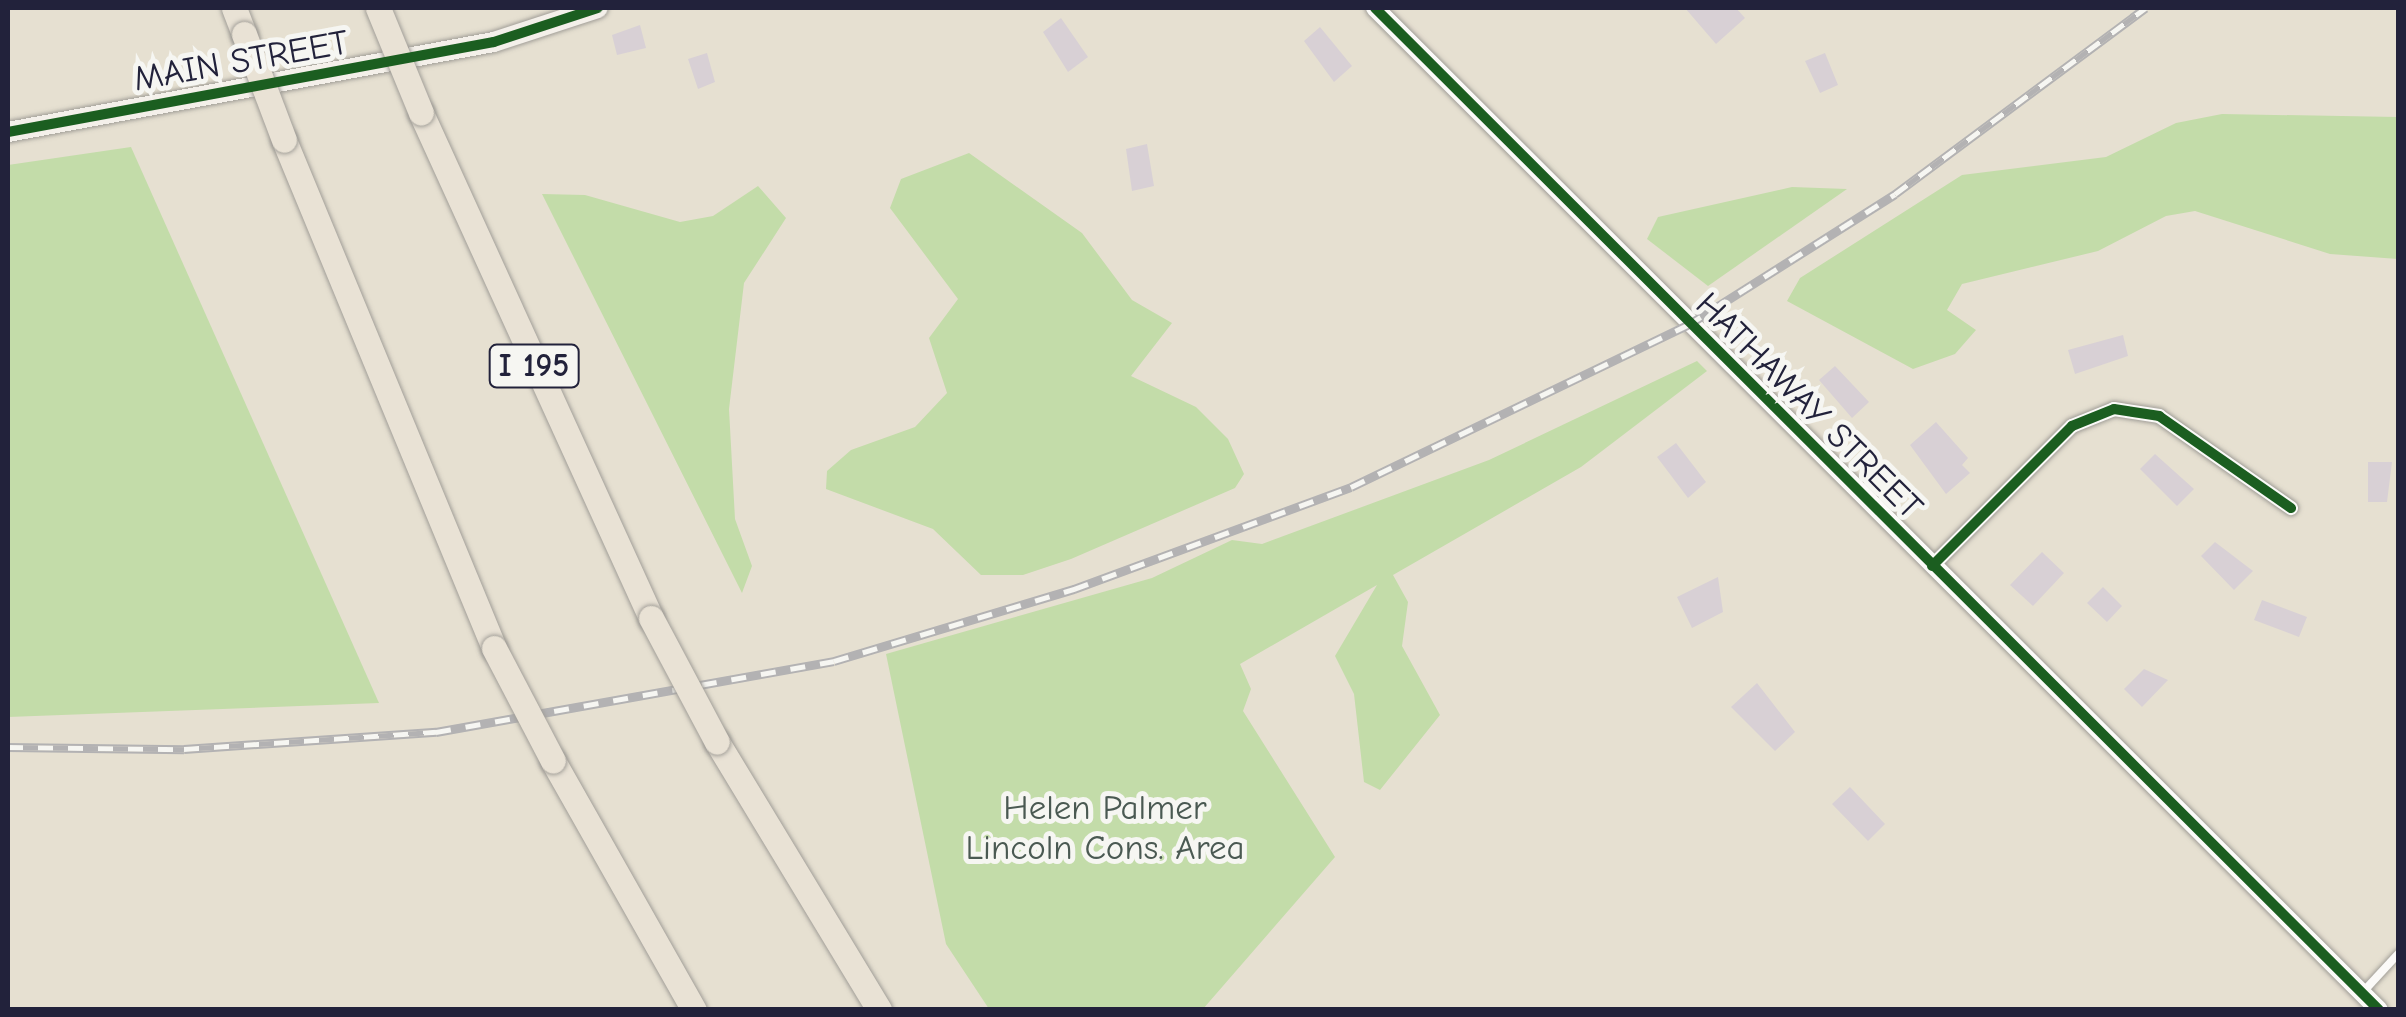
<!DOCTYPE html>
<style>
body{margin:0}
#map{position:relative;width:2406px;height:1017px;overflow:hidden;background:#e6e0d1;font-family:"Comic Neue",sans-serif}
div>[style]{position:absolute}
.green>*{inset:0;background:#c3dca9}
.building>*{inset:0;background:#d8d0d5}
.roads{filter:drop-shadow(0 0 2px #a19e98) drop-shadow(0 0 2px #a19e98)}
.service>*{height:8px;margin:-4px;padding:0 4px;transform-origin:4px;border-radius:4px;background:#fbfaf8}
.minor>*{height:14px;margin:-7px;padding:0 7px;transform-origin:7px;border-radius:7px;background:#fbfaf8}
.tertiary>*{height:18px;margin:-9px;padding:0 9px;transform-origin:9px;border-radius:9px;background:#fbfaf8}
.secondary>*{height:20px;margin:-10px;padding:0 10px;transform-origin:10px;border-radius:10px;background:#f4f0ea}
.motorway>*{height:25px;margin:-12.5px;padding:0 12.5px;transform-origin:12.5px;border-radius:12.5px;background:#e9e2d5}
.rail>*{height:9px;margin-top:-4.5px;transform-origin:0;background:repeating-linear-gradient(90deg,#f6f6f2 0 15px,#b3b2b3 0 30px);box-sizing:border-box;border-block:2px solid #b3b2b3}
.bridges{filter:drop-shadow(0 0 2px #a19e98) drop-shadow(0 0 2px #a19e98)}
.motorway-bridge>*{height:25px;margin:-12.5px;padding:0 12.5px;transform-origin:12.5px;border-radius:12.5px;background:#e9e2d5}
.cycleway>*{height:10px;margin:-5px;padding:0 5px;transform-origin:5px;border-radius:5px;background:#1b5e20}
span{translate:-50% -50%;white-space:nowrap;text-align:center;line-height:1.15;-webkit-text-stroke:10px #f6f6f2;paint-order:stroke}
.shield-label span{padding:2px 8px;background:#f6f6f2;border:2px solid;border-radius:8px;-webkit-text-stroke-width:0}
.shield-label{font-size:32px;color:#22223b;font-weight:700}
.street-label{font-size:35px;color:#22223b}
.park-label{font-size:35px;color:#4a5952}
.frame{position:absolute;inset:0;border:10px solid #22223b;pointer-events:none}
</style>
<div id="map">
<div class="green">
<div style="clip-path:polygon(2222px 114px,2398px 117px,2398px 259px,2330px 254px,2195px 211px,2166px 216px,2098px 251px,1962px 284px,1947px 310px,1976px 330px,1955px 354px,1913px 369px,1787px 301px,1800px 278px,1962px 175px,2106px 157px,2176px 123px)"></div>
<div style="clip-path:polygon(131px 147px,379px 703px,8px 717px,8px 165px)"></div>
<div style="clip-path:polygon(969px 153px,1082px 233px,1132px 300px,1172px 323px,1131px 376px,1196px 407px,1228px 439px,1244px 474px,1235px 488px,1071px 559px,1023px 575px,981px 575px,933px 529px,826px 489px,827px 471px,851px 450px,915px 427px,947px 393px,929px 338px,958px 299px,890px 208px,901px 179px)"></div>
<div style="clip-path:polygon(758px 186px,786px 218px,744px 283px,729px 409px,735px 519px,752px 566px,742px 593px,542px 194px,585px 195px,680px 222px,713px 216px)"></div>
<div style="clip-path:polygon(1792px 187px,1847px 189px,1708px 286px,1647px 239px,1658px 217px)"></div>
<div style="clip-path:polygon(1697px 361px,1707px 371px,1581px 467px,1393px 575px,1408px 602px,1402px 646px,1440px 715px,1380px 790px,1364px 782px,1354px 694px,1335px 656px,1377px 585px,1240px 664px,1251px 689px,1243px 711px,1335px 857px,1203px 1009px,989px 1009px,946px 944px,886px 654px,1152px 578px,1232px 540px,1262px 544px,1489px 460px)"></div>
</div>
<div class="building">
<div style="clip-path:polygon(1685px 8px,1736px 8px,1745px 18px,1716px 44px)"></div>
<div style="clip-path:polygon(1061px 18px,1088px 57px,1068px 72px,1043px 32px)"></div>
<div style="clip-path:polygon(640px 25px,646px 48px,617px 55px,612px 35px)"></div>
<div style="clip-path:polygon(1320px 27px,1352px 66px,1334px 82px,1304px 41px)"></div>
<div style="clip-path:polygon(707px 53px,715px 82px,698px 89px,688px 59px)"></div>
<div style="clip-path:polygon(1825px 53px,1838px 85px,1820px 93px,1805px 61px)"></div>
<div style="clip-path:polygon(1147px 144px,1154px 186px,1132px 191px,1126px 149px)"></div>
<div style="clip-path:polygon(2123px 335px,2128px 356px,2075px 374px,2068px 350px)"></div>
<div style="clip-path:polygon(1835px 366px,1869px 402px,1852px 418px,1819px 380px)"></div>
<div style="clip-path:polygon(1936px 422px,1968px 458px,1962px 465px,1970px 473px,1946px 494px,1910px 445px)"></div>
<div style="clip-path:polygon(1676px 443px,1706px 482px,1688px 498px,1657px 457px)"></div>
<div style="clip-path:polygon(2155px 454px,2194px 489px,2177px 506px,2140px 469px)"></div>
<div style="clip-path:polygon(2368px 462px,2392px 462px,2387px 502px,2368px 502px)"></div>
<div style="clip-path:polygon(2215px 542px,2253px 571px,2234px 590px,2201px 556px)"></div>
<div style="clip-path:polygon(2042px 552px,2064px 573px,2033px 606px,2010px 585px)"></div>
<div style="clip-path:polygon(1718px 577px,1723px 612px,1692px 628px,1677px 597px)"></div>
<div style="clip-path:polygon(2103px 587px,2122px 606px,2107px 622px,2087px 603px)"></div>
<div style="clip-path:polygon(2262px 600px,2307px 617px,2299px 637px,2254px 620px)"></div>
<div style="clip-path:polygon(2144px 669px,2168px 680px,2142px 707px,2124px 689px)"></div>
<div style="clip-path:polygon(1757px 683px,1795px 732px,1775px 751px,1731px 707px)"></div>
<div style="clip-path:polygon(1850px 787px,1885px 824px,1868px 841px,1832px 804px)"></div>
</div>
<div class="roads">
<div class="service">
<div style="left:2362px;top:993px;width:53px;rotate:-47.3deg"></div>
</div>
<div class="minor">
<div style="left:1932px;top:566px;width:198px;rotate:-45deg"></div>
<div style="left:2072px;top:426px;width:45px;rotate:-22deg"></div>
<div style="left:2114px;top:409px;width:46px;rotate:8.8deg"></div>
<div style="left:2159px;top:416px;width:161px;rotate:34.9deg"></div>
</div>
<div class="tertiary">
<div style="left:1375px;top:8px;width:1418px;rotate:44.94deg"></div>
</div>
<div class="secondary">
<div style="left:8px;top:132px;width:494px;rotate:-10.5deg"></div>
<div style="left:494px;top:42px;width:109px;rotate:-18.1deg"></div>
</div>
<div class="motorway">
<div style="left:234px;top:8px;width:28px;rotate:69deg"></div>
<div style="left:421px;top:113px;width:555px;rotate:65.51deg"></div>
<div style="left:284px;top:140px;width:550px;rotate:67.54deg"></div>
<div style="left:717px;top:742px;width:313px;rotate:58.8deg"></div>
<div style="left:553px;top:761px;width:286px;rotate:60.5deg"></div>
</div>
</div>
<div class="rail">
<div style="left:8px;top:747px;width:176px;rotate:0.7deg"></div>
<div style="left:184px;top:749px;width:253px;rotate:-3.9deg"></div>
<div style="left:436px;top:732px;width:404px;rotate:-10.1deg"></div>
<div style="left:834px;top:661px;width:251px;rotate:-16.7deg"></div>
<div style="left:1074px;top:589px;width:295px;rotate:-20.2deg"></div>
<div style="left:1351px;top:487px;width:374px;rotate:-25.7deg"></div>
<div style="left:1688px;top:325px;width:245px;rotate:-32.3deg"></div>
<div style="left:1895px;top:194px;width:312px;rotate:-36.6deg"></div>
</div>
<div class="bridges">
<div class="motorway-bridge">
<div style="left:378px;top:8px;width:113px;rotate:67.7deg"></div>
<div style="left:244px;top:34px;width:113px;rotate:69.3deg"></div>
<div style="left:651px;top:618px;width:140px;rotate:62deg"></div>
<div style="left:494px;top:648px;width:127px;rotate:62.4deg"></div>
</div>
</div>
<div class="cycleway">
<div style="left:1375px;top:8px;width:1418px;rotate:44.94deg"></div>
<div style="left:8px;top:132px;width:494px;rotate:-10.5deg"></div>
<div style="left:494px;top:42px;width:109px;rotate:-18.1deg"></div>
<div style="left:1932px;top:566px;width:198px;rotate:-45deg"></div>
<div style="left:2072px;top:426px;width:45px;rotate:-22deg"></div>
<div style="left:2114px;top:409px;width:46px;rotate:8.8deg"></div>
<div style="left:2159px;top:416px;width:161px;rotate:34.9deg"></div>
</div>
<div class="shield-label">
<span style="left:534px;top:366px">I 195</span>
</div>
<div class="street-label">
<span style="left:241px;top:61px;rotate:-10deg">MAIN STREET</span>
<span style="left:1809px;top:406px;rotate:45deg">HATHAWAY STREET</span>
</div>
<div class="park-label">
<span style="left:1105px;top:828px">Helen Palmer<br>Lincoln Cons. Area</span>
</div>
<div class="frame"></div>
</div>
